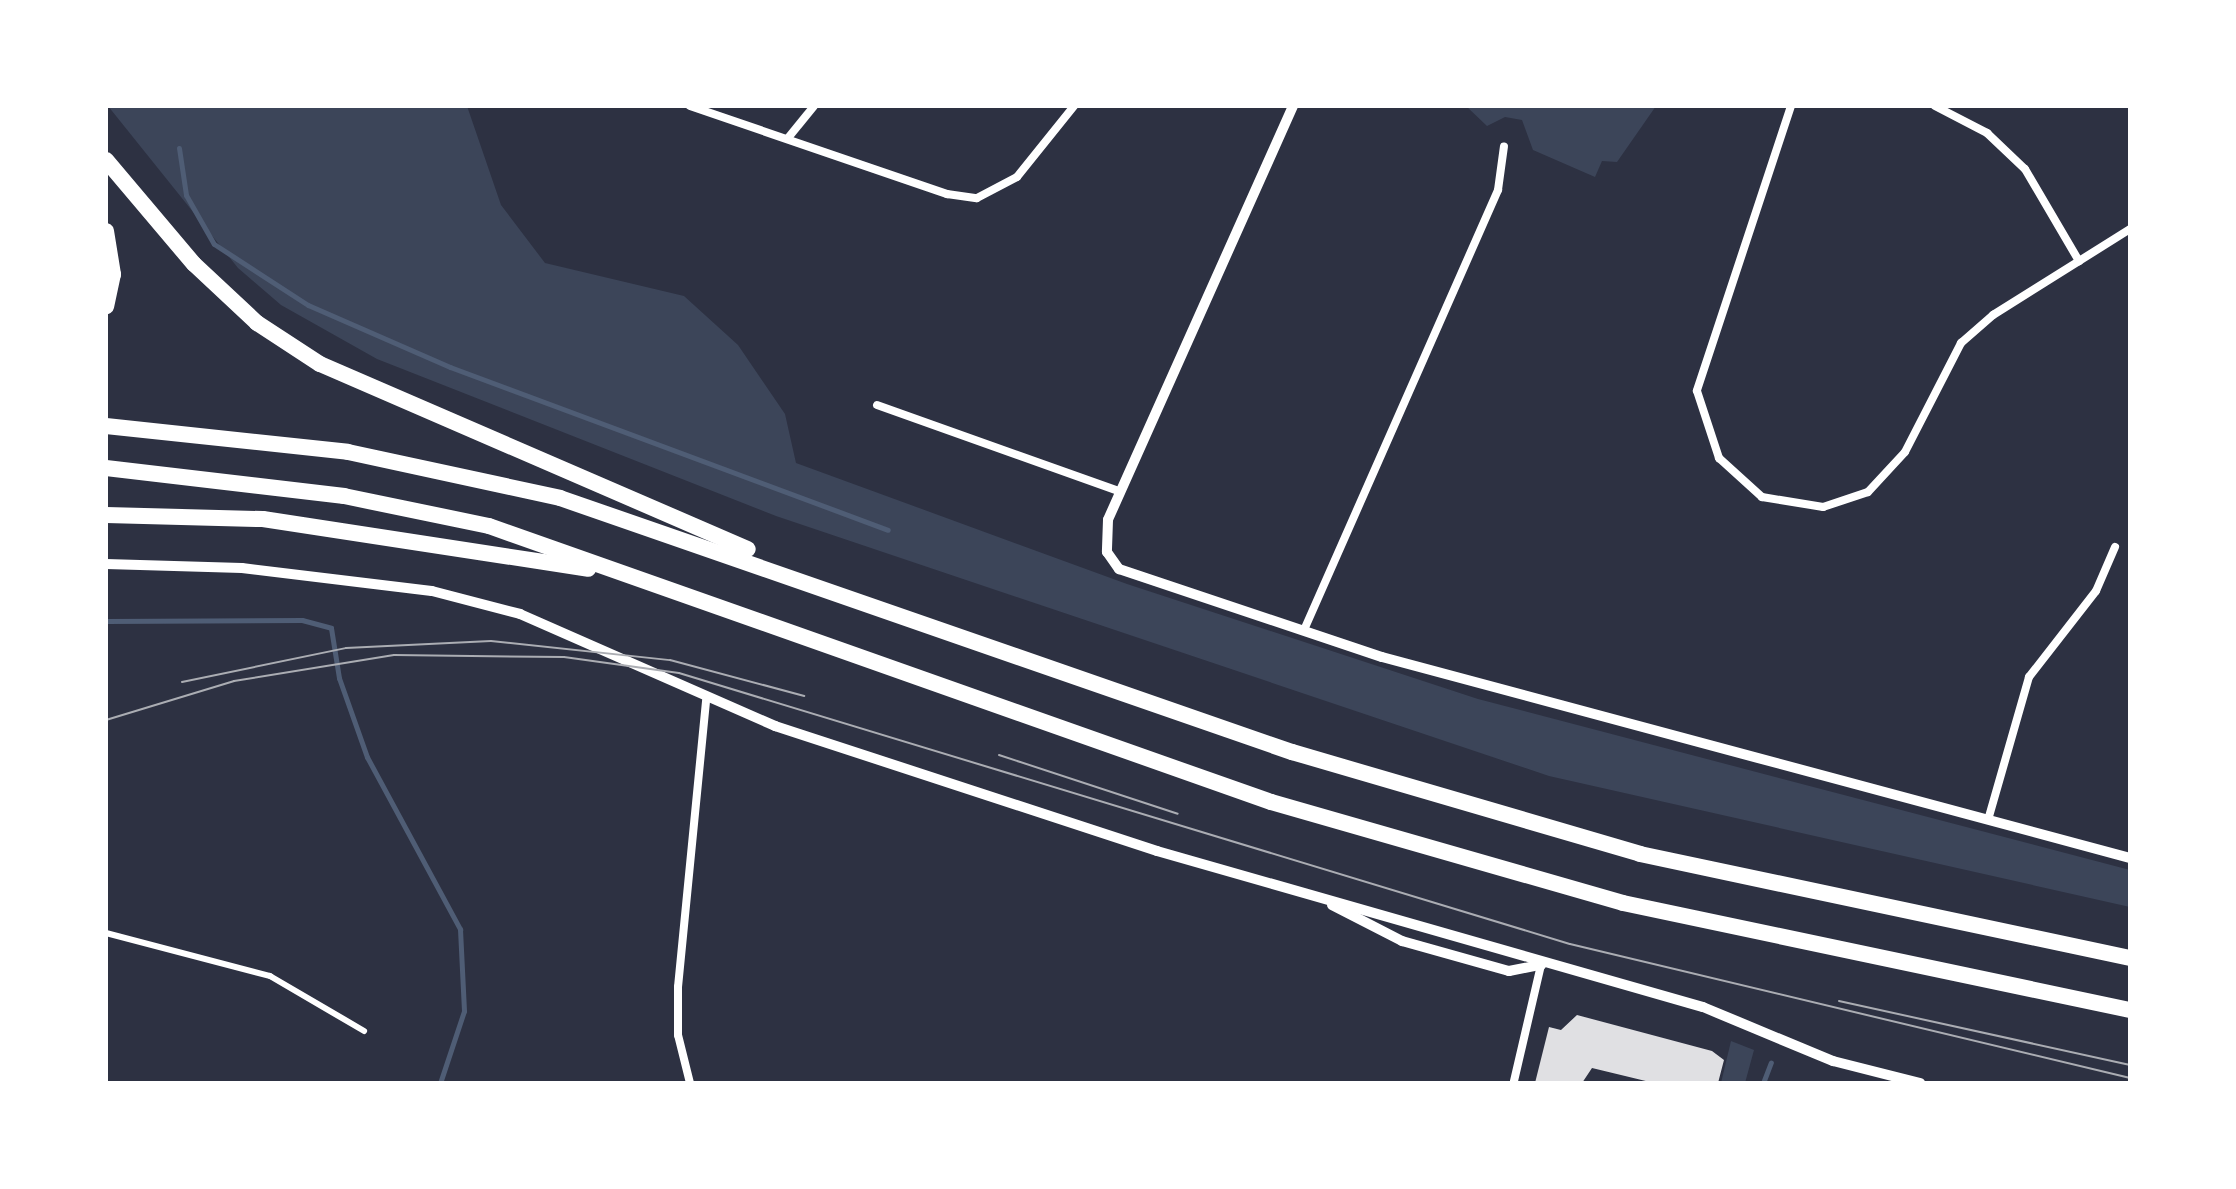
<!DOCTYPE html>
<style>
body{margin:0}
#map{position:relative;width:2236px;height:1189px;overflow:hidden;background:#2d3142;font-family:"Source Sans 3",sans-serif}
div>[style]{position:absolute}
.green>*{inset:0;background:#3c4559}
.stream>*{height:5px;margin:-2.5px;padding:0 2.5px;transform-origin:2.5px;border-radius:2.5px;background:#4f5d75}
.building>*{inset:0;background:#e0e0e3}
.pedestrian>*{height:6px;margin:-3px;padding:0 3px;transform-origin:3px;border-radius:3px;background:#fff}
.minor>*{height:8px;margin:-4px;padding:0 4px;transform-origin:4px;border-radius:4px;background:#fff}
.tertiary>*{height:10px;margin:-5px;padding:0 5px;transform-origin:5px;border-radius:5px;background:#fff}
.motorway>*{height:16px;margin:-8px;padding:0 8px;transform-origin:8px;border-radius:8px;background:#fff}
.tram>*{height:2px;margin:-1px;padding:0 1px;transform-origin:1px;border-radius:1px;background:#abadb3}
span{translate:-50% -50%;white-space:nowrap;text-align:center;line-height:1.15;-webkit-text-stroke:7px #fff;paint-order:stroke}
.frame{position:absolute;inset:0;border:108px solid #fff;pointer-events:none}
</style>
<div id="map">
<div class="green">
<div style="clip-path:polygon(108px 106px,467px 106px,501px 205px,545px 263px,684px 296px,738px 345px,785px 414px,796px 463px,1127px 584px,1478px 699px,2130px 870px,2130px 907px,1549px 776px,776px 516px,377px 359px,281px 305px,238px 268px)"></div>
<div style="clip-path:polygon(1466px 106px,1656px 106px,1617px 162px,1602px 161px,1595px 177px,1533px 150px,1522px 120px,1505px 117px,1487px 126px)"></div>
<div style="clip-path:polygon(1731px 1041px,1754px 1050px,1745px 1083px,1721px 1083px)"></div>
</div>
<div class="stream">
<div style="left:179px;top:148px;width:48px;rotate:81.5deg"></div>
<div style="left:186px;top:195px;width:56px;rotate:60.3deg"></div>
<div style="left:214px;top:244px;width:112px;rotate:33deg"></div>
<div style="left:308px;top:305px;width:155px;rotate:23.6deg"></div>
<div style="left:450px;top:367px;width:467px;rotate:20.4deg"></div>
<div style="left:106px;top:621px;width:196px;rotate:-0.3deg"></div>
<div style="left:302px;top:620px;width:30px;rotate:15deg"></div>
<div style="left:331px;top:628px;width:51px;rotate:80.9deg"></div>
<div style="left:339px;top:678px;width:84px;rotate:70.5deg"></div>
<div style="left:367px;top:757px;width:196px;rotate:61.6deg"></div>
<div style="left:460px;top:929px;width:82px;rotate:87.2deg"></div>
<div style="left:464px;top:1011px;width:76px;rotate:108.4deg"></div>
<div style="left:1763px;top:1083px;width:22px;rotate:-69deg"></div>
</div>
<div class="building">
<div style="clip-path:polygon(1577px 1015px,1712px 1051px,1724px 1060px,1718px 1083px,1654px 1083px,1592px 1068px,1582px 1083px,1535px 1083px,1549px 1027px,1561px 1030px)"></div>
</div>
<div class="pedestrian">
<div style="left:106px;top:933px;width:170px;rotate:14.7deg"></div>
<div style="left:270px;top:976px;width:109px;rotate:30.3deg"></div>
</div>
<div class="minor">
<div style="left:690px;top:106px;width:272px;rotate:18.9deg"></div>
<div style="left:947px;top:194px;width:30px;rotate:8deg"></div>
<div style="left:977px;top:198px;width:45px;rotate:-27.7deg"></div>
<div style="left:1017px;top:177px;width:91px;rotate:-51.2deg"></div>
<div style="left:1791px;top:106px;width:300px;rotate:108.3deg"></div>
<div style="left:1697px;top:391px;width:71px;rotate:71.8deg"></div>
<div style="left:1719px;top:458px;width:58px;rotate:42.2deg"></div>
<div style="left:1762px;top:497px;width:62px;rotate:9.3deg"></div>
<div style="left:1823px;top:507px;width:47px;rotate:-18.4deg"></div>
<div style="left:1868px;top:492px;width:54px;rotate:-47.2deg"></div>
<div style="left:1905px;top:452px;width:123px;rotate:-62.8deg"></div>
<div style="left:1961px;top:343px;width:43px;rotate:-41.2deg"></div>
<div style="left:1993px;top:315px;width:162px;rotate:-32.1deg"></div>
<div style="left:1935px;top:106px;width:59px;rotate:27.4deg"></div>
<div style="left:1987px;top:133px;width:52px;rotate:43.5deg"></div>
<div style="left:2025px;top:169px;width:107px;rotate:59.6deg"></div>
<div style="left:788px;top:138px;width:41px;rotate:-50.9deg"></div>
<div style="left:877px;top:405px;width:259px;rotate:19.6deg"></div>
<div style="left:1304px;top:630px;width:481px;rotate:-66.2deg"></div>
<div style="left:1498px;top:190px;width:44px;rotate:-82.2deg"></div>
<div style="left:1988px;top:820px;width:149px;rotate:-74deg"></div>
<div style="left:2029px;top:677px;width:109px;rotate:-52.1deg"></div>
<div style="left:2096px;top:591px;width:48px;rotate:-66.6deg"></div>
<div style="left:1514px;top:1081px;width:119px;rotate:-76.9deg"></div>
<div style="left:690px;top:1083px;width:49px;rotate:-104deg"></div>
<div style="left:678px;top:1035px;width:48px;rotate:-90deg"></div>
<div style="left:678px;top:987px;width:289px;rotate:-84.4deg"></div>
</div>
<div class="tertiary">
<div style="left:1293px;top:106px;width:453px;rotate:114.1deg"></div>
<div style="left:1108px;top:520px;width:32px;rotate:92deg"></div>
<div style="left:1107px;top:552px;width:21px;rotate:55deg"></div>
<div style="left:1119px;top:569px;width:277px;rotate:18.5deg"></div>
<div style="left:1382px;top:657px;width:775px;rotate:15.04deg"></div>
<div style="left:106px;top:564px;width:136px;rotate:1.7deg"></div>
<div style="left:242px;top:568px;width:191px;rotate:6.9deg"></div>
<div style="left:432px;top:591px;width:91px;rotate:14.6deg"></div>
<div style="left:520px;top:614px;width:279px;rotate:23.7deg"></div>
<div style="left:775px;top:726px;width:402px;rotate:18.1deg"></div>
<div style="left:1157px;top:851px;width:568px;rotate:15.95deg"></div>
<div style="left:1703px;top:1007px;width:141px;rotate:22.6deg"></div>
<div style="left:1833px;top:1061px;width:90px;rotate:14.2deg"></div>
<div style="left:1332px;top:905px;width:79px;rotate:27.2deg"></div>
<div style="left:1402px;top:941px;width:111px;rotate:15.7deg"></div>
<div style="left:1509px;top:971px;width:33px;rotate:-11deg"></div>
</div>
<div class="motorway">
<div style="left:106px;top:160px;width:136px;rotate:49.8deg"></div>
<div style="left:194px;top:264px;width:86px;rotate:43.1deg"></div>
<div style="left:257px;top:323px;width:75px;rotate:33.1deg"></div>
<div style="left:320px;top:364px;width:466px;rotate:23.4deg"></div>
<div style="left:106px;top:231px;width:44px;rotate:80.8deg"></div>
<div style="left:113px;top:274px;width:33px;rotate:102deg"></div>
<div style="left:106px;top:426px;width:243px;rotate:6.1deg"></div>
<div style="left:348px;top:452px;width:217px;rotate:12.2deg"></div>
<div style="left:560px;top:498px;width:775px;rotate:19.14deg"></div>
<div style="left:1292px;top:752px;width:363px;rotate:16.3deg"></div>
<div style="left:1640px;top:854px;width:501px;rotate:11.98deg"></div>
<div style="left:106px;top:468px;width:240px;rotate:6.7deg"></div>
<div style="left:344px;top:496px;width:148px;rotate:11.7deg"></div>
<div style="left:489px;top:526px;width:829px;rotate:19.44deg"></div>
<div style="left:1271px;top:802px;width:366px;rotate:16deg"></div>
<div style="left:1623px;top:903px;width:518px;rotate:11.92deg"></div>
<div style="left:106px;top:515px;width:157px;rotate:1.5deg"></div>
<div style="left:263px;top:519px;width:329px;rotate:8.7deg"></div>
</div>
<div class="tram">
<div style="left:182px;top:682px;width:167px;rotate:-11.7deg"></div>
<div style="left:346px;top:648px;width:145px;rotate:-2.8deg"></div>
<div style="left:491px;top:641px;width:180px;rotate:6.1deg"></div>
<div style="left:670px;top:660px;width:139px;rotate:15deg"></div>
<div style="left:106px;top:720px;width:134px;rotate:-16.9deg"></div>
<div style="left:234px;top:681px;width:162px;rotate:-9.2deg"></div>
<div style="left:394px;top:655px;width:170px;rotate:0.7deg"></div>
<div style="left:564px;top:657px;width:116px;rotate:7.9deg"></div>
<div style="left:679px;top:673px;width:931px;rotate:16.92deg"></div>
<div style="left:1570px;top:944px;width:576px;rotate:13.46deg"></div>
<div style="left:999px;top:755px;width:188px;rotate:18.2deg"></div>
<div style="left:1839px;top:1001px;width:298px;rotate:12.4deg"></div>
</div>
<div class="frame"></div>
</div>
